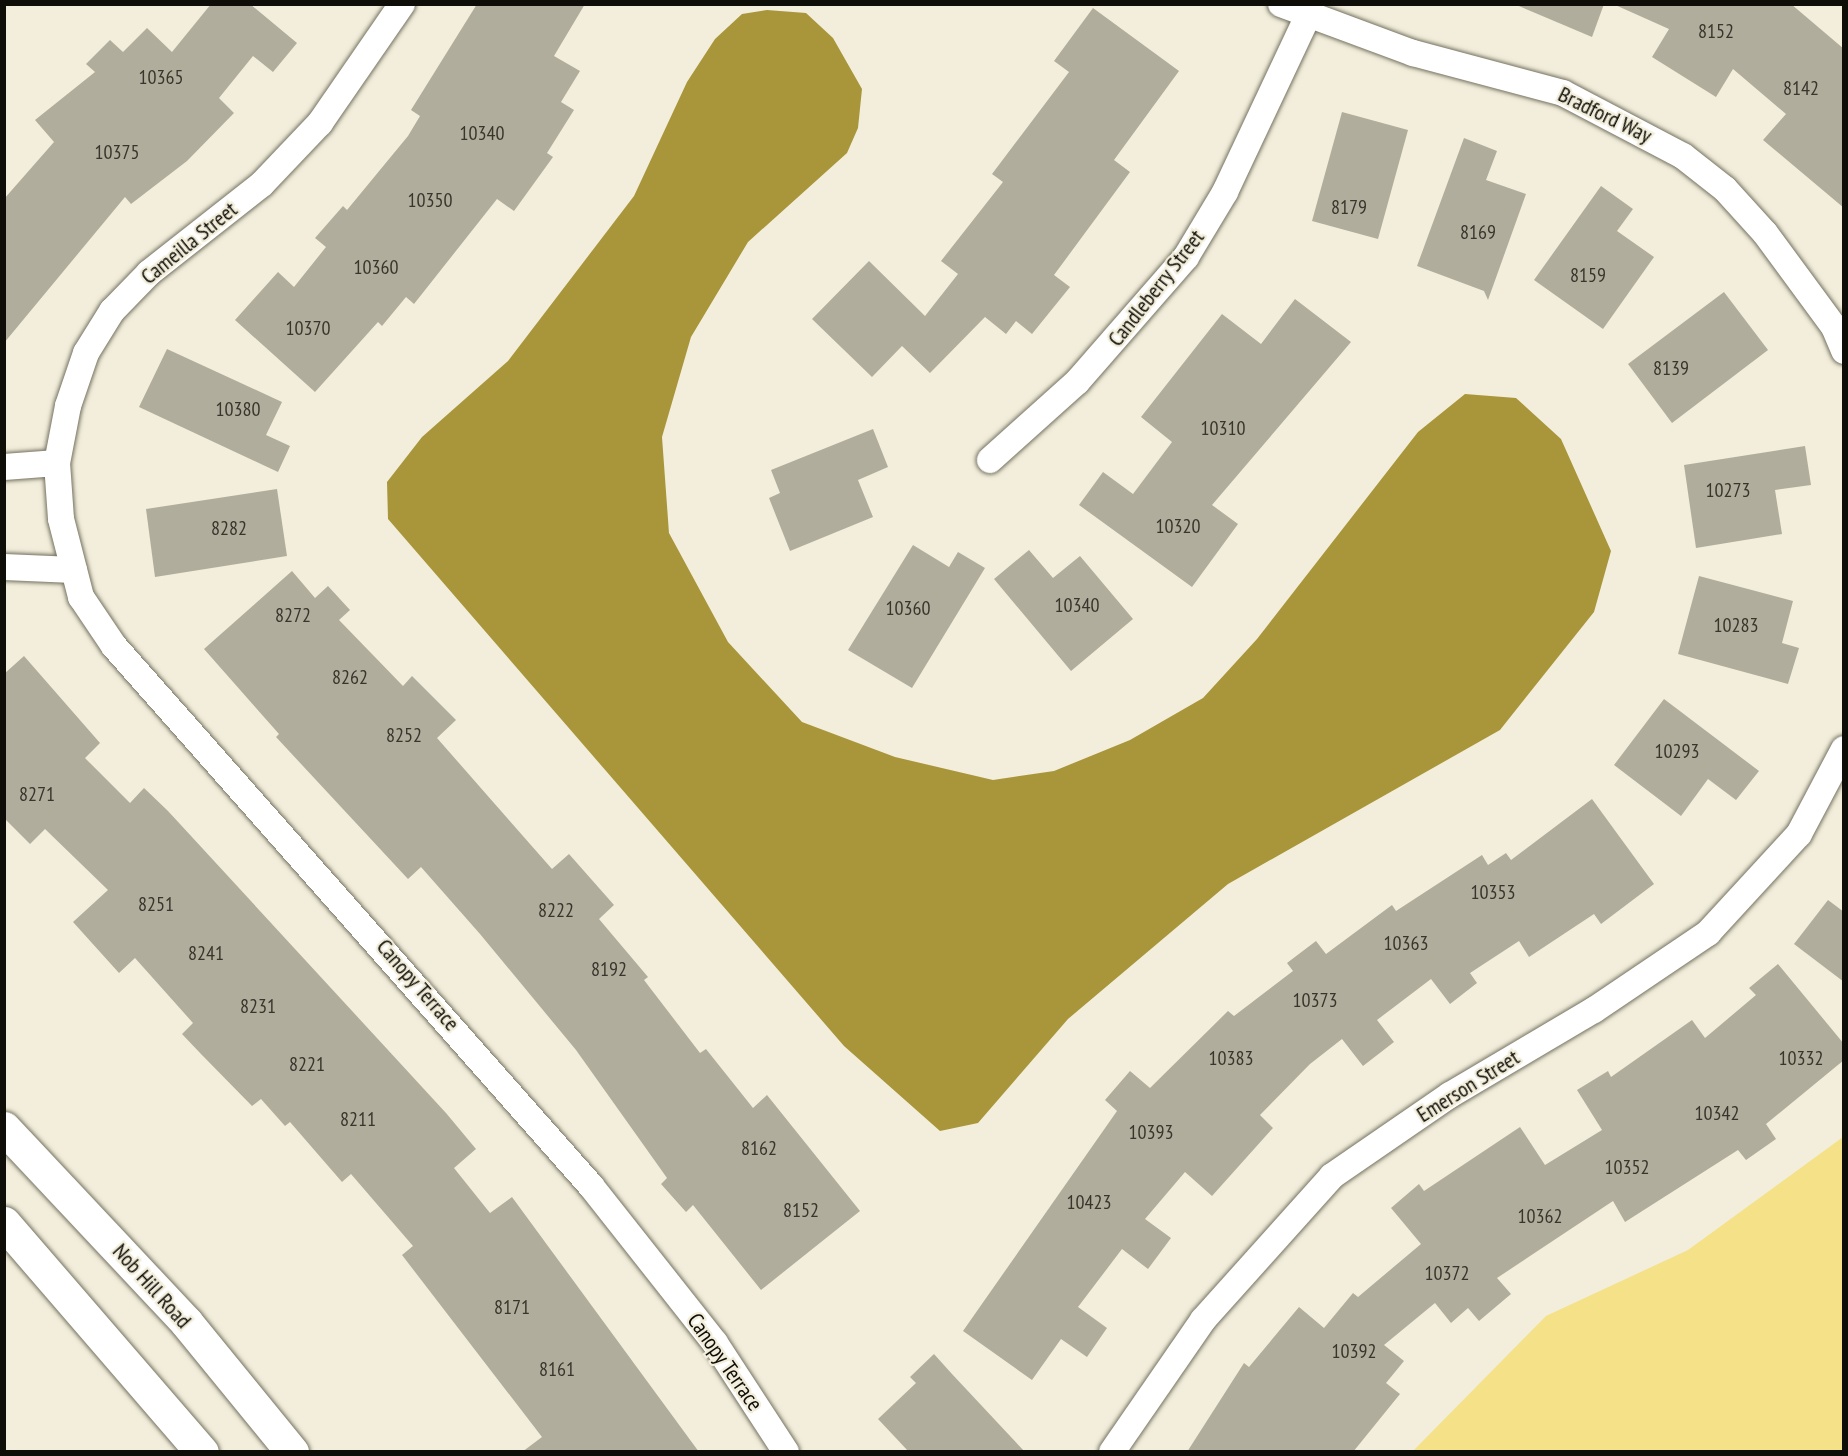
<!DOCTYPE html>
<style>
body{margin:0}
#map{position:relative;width:1848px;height:1456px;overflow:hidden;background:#f2eedb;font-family:"PT Sans Narrow",sans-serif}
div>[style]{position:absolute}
.green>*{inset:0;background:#f4e188}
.water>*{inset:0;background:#a9963a}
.building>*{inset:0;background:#b1ad9c}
.roads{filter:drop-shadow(0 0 2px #757161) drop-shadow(0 0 2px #757161)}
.street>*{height:26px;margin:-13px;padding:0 13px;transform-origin:13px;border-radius:13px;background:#fff}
.secondary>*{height:33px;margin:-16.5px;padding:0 16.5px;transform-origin:16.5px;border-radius:16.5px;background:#fff}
span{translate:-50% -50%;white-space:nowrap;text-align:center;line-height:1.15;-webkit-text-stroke:4.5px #f2eedb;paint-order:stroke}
.number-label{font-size:20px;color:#38352c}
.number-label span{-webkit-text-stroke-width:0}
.street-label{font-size:22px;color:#0f0d07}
.frame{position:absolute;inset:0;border:6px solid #0f0d07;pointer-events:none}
</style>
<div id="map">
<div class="green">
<div style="clip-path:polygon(1843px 1137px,1843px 1451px,1413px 1451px,1546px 1316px,1688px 1250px)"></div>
</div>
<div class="water">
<div style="clip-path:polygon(767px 10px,806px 13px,833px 38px,862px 89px,858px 128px,847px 153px,748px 242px,691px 337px,662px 437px,669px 533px,728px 642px,802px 722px,895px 757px,993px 780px,1054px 771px,1130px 740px,1203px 698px,1257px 639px,1418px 432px,1465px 394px,1516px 398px,1561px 439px,1611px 551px,1594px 612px,1500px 730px,1228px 884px,1068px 1019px,978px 1123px,940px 1131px,844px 1046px,388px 519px,387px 482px,422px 437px,508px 361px,634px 196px,687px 82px,715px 39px,742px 14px)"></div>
</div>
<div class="building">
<div style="clip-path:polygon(211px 4px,250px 4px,297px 43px,273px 72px,253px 56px,219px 98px,234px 113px,187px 161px,131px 204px,125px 197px,4px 343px,4px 199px,54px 142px,35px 120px,95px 72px,86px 64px,110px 40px,123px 52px,147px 28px,172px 52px)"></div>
<div style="clip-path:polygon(477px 4px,585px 4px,554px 56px,580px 71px,561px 102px,574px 110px,547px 153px,553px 157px,514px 211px,497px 199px,414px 304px,406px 297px,382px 326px,378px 322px,315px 392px,235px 320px,278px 272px,294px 287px,326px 247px,315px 238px,343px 206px,347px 210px,408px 136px,420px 116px,411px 110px)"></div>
<div style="clip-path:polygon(1514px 4px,1604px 4px,1592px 37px)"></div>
<div style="clip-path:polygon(1613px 4px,1791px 4px,1844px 49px,1844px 208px,1763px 140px,1786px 114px,1733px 69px,1716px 97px,1652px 57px,1669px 29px)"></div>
<div style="clip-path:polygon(1093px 8px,1179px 71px,1114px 160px,1130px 172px,1054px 275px,1070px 287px,1032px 334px,1016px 321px,1006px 334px,985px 317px,930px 373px,902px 346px,872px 377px,812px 319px,869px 261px,925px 316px,958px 274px,941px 261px,1003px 182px,992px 174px,1069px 72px,1054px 61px)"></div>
<div style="clip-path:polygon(1342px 112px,1408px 130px,1378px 239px,1312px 221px)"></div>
<div style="clip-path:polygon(1464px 138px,1497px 151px,1486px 180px,1526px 194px,1488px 300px,1484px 291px,1417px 266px)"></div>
<div style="clip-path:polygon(1601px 186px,1633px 209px,1617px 231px,1654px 257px,1603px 329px,1534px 280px)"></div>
<div style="clip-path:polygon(1724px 292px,1768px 350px,1672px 423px,1628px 364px)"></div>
<div style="clip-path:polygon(1295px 299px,1351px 342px,1212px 505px,1238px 524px,1192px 587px,1079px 505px,1103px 472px,1133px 494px,1172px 442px,1141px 417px,1222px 314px,1261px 344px)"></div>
<div style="clip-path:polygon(167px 349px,282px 402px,266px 435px,290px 446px,278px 472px,139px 407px)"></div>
<div style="clip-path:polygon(873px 429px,888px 467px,858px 480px,873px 517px,790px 551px,769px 498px,780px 493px,771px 470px)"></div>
<div style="clip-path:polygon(1805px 446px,1811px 485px,1775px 490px,1782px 534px,1696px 548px,1684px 465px)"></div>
<div style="clip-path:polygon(277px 489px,287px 556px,155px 577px,146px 509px)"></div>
<div style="clip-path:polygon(913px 545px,949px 567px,958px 552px,985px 568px,912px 688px,848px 650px)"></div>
<div style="clip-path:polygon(1029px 550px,1053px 578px,1080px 556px,1133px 619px,1071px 671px,994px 579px)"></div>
<div style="clip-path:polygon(292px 571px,315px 598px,328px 586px,350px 610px,339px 620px,403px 686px,412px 676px,456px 720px,437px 738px,552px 869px,569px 854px,614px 905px,599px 919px,648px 977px,644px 980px,700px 1053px,706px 1049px,753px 1108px,767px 1095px,860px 1211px,761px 1290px,693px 1205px,686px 1212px,661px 1184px,667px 1178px,576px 1050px,480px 934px,421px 867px,408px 879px,276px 737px,279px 734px,204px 649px)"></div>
<div style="clip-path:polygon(1699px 576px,1793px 601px,1782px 643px,1799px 648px,1788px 684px,1678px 654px)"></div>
<div style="clip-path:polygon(24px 656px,100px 743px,85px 758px,130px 803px,144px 788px,168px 811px,446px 1113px,476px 1149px,454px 1168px,490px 1213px,512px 1197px,699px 1452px,522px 1452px,542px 1437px,402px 1255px,413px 1246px,351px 1174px,342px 1182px,290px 1122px,285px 1126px,261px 1099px,252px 1106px,201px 1054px,182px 1034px,193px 1023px,135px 958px,119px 973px,73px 922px,108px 890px,45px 829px,30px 844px,4px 818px,4px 674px)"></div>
<div style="clip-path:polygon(1664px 699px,1759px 771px,1736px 800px,1708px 779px,1681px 816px,1614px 765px)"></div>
<div style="clip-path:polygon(1592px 799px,1654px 884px,1601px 924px,1594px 914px,1529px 957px,1519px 941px,1470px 973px,1477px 983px,1450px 1004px,1431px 979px,1377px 1020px,1394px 1042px,1363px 1066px,1342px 1039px,1310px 1064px,1260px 1115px,1273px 1128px,1212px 1196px,1185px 1172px,1145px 1219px,1171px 1238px,1148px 1269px,1122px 1249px,1078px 1307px,1107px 1328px,1087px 1357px,1061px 1339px,1032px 1380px,963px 1331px,1117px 1111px,1105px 1100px,1130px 1071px,1150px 1088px,1228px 1011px,1234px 1016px,1293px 971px,1287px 963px,1316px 941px,1326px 954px,1392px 905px,1396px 911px,1482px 855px,1488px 865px,1506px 853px,1511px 860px)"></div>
<div style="clip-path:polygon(1828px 900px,1844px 912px,1844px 982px,1794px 944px)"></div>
<div style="clip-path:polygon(1778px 964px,1844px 1044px,1844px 1060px,1766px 1124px,1776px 1139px,1746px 1160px,1738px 1150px,1625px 1222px,1613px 1201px,1497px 1278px,1511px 1294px,1479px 1321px,1468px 1308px,1451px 1323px,1435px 1303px,1384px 1345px,1404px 1361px,1386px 1383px,1400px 1394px,1353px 1452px,1187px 1452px,1244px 1363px,1249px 1367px,1299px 1307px,1324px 1328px,1353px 1293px,1358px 1297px,1421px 1244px,1391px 1208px,1419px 1184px,1424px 1191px,1520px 1127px,1545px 1165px,1602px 1130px,1577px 1090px,1608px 1071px,1611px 1077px,1692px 1020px,1705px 1038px,1756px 995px,1749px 988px)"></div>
<div style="clip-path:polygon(934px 1354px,952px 1374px,1025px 1452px,909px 1452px,878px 1419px,916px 1383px,910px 1377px)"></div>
</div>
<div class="roads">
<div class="street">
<div style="left:402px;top:4px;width:145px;rotate:124.6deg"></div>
<div style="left:320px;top:123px;width:84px;rotate:133.6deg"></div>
<div style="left:262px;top:184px;width:144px;rotate:141.8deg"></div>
<div style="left:149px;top:273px;width:53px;rotate:134.2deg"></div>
<div style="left:112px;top:311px;width:49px;rotate:121.8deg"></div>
<div style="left:86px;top:353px;width:56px;rotate:108.8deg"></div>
<div style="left:68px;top:406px;width:58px;rotate:100.9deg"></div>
<div style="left:57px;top:463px;width:56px;rotate:85.9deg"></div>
<div style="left:61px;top:519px;width:81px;rotate:75.6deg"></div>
<div style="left:81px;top:597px;width:59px;rotate:56deg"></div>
<div style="left:114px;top:646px;width:721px;rotate:48.54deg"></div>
<div style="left:591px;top:1186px;width:200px;rotate:51.7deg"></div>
<div style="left:715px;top:1343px;width:130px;rotate:56.9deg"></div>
<div style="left:1281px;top:4px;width:141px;rotate:20.4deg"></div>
<div style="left:1413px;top:53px;width:155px;rotate:14.9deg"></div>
<div style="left:1563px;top:93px;width:136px;rotate:27.7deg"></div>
<div style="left:1683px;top:156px;width:53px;rotate:38.2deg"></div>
<div style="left:1725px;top:189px;width:59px;rotate:47.7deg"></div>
<div style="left:1765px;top:233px;width:117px;rotate:53.7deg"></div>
<div style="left:1834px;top:327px;width:26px;rotate:67deg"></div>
<div style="left:990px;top:460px;width:117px;rotate:-41.9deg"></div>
<div style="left:1077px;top:382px;width:166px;rotate:-48.9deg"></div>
<div style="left:1186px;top:257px;width:76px;rotate:-59deg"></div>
<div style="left:1225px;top:192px;width:192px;rotate:-64.8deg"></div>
<div style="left:4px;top:467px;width:53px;rotate:-4.3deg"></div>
<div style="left:4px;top:567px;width:70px;rotate:2.5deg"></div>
<div style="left:1112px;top:1452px;width:160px;rotate:-55.4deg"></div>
<div style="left:1203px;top:1320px;width:193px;rotate:-48.1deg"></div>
<div style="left:1332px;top:1176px;width:143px;rotate:-34.5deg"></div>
<div style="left:1450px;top:1095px;width:167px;rotate:-30.6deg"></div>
<div style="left:1594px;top:1010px;width:138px;rotate:-34deg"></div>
<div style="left:1708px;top:933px;width:134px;rotate:-47.4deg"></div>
<div style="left:1799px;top:834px;width:96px;rotate:-62.1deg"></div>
</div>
<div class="secondary">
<div style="left:4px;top:1128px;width:266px;rotate:46.8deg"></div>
<div style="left:186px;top:1322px;width:168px;rotate:50.8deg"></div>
<div style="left:4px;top:1223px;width:303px;rotate:49.2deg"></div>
</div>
</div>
<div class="number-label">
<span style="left:1716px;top:31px">8152</span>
<span style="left:161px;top:77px">10365</span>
<span style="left:1801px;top:88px">8142</span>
<span style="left:482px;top:133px">10340</span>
<span style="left:117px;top:152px">10375</span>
<span style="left:430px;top:200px">10350</span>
<span style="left:1349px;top:207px">8179</span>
<span style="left:1478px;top:232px">8169</span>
<span style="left:376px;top:267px">10360</span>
<span style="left:1588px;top:275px">8159</span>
<span style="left:308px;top:328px">10370</span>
<span style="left:1671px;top:368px">8139</span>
<span style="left:238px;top:409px">10380</span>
<span style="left:1223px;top:428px">10310</span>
<span style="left:1728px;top:490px">10273</span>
<span style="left:1178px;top:526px">10320</span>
<span style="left:229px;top:528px">8282</span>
<span style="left:1077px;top:605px">10340</span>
<span style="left:908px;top:608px">10360</span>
<span style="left:293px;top:615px">8272</span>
<span style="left:1736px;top:625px">10283</span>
<span style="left:350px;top:677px">8262</span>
<span style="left:404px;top:735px">8252</span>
<span style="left:1677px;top:751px">10293</span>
<span style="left:37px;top:794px">8271</span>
<span style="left:1493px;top:892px">10353</span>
<span style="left:156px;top:904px">8251</span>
<span style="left:556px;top:910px">8222</span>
<span style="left:1406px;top:943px">10363</span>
<span style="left:206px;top:953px">8241</span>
<span style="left:609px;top:969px">8192</span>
<span style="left:1315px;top:1000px">10373</span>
<span style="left:258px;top:1006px">8231</span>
<span style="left:1231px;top:1058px">10383</span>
<span style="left:1801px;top:1058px">10332</span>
<span style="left:307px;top:1064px">8221</span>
<span style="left:1717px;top:1113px">10342</span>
<span style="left:358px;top:1119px">8211</span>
<span style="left:1151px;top:1132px">10393</span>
<span style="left:759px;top:1148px">8162</span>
<span style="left:1627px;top:1167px">10352</span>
<span style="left:1089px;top:1202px">10423</span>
<span style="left:801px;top:1210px">8152</span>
<span style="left:1540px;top:1216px">10362</span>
<span style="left:1447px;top:1273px">10372</span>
<span style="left:512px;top:1307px">8171</span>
<span style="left:1354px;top:1351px">10392</span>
<span style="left:557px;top:1369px">8161</span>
</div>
<div class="street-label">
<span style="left:1605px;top:115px;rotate:26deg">Bradford Way</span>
<span style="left:189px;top:243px;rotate:-39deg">Cameilla Street</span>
<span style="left:1156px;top:288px;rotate:-52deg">Candleberry Street</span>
<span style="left:418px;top:985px;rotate:49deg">Canopy Terrace</span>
<span style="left:1468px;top:1086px;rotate:-32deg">Emerson Street</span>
<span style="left:152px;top:1286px;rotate:48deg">Nob Hill Road</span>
<span style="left:725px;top:1362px;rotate:55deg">Canopy Terrace</span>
</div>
<div class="frame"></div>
</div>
